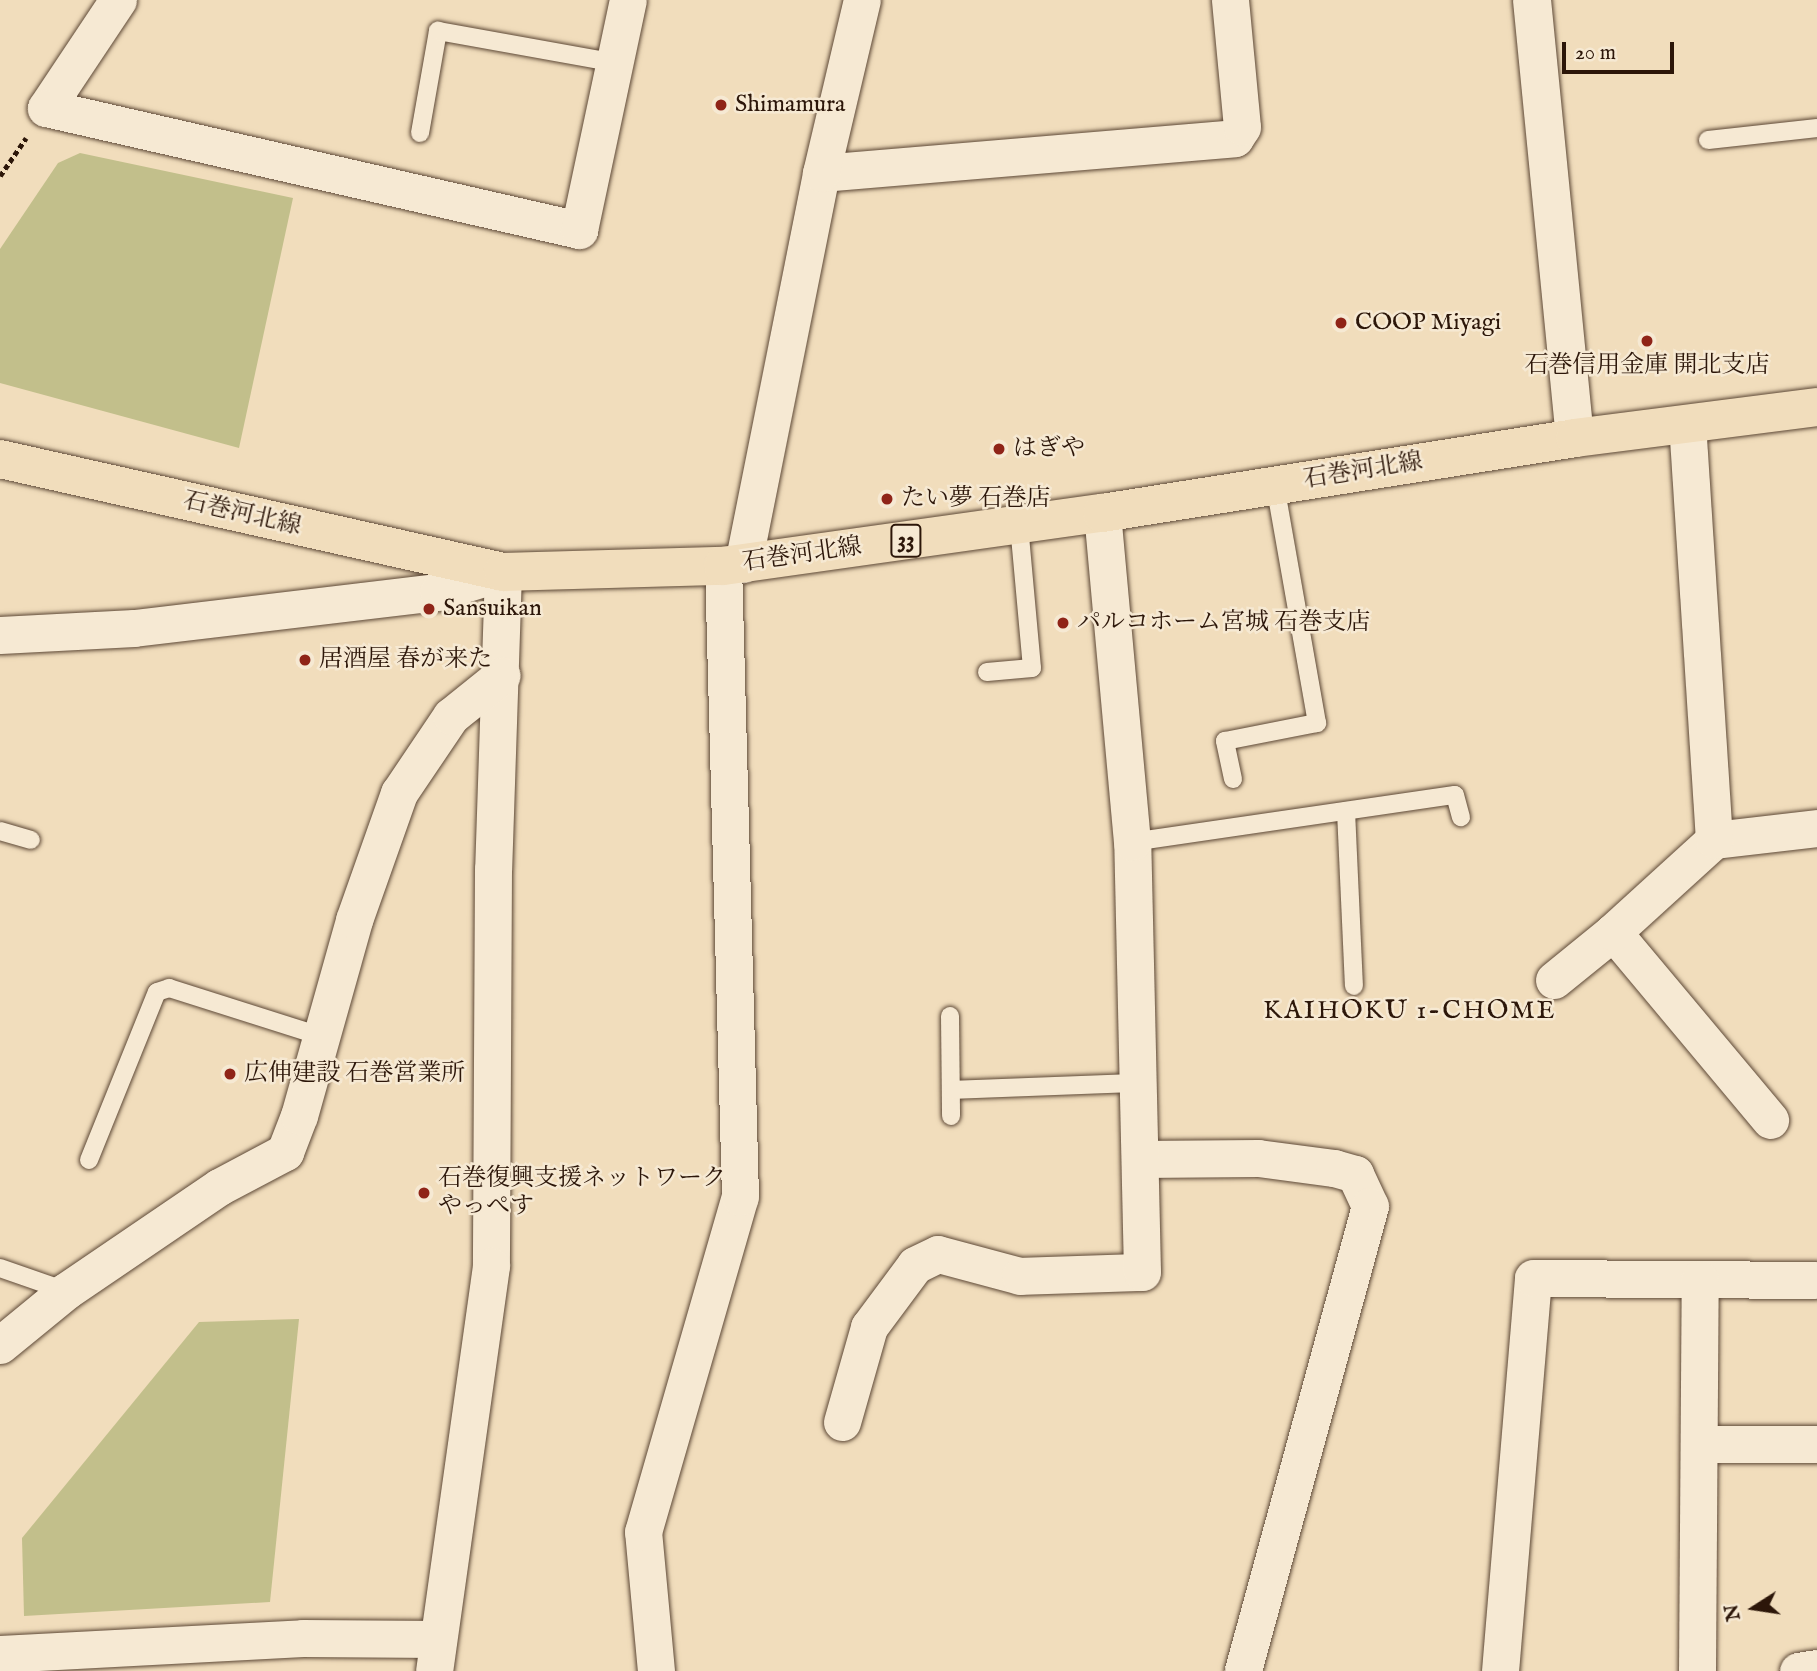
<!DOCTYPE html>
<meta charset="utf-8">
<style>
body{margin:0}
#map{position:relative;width:1817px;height:1671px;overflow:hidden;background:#f1ddbc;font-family:"IM FELL English","Noto Serif JP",serif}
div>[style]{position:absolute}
.green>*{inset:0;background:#c2bf8b}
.path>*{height:4.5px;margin-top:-2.25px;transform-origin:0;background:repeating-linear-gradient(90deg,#2c1609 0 5px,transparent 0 8.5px)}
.roads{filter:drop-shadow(0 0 2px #5d4836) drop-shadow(0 0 2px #5d4836)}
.service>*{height:18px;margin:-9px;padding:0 9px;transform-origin:9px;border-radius:9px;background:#f6e9d3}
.minor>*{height:37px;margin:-18.5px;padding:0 18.5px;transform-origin:18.5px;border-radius:18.5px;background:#f6e9d3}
.tertiary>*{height:38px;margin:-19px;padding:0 19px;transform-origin:19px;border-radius:19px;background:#f6e9d3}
.primary>*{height:38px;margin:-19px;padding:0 19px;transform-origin:19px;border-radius:19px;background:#f1ddbc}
.dots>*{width:19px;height:19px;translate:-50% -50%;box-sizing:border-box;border:4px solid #f6e9d3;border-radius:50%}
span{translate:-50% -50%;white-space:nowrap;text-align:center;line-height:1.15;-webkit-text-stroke:5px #f6e9d3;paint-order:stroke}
.shield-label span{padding:2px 5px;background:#f6e9d3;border:2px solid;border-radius:5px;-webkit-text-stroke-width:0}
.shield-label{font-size:23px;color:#2c1609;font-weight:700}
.poi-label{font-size:24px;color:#2c1609}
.left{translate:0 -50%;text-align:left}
.street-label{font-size:24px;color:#2c1609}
.neighbourhood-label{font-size:26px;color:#2c1609;letter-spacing:2px}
.north{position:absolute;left:1719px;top:1573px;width:70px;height:70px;-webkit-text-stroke:5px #f6e9d3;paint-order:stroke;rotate:258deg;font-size:19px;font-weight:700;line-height:28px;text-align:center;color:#2c1609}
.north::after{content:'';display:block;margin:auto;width:24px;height:32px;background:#2c1609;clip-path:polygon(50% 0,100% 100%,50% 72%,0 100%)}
.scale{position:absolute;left:1562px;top:42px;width:112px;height:32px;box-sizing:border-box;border:4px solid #2c1609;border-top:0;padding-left:9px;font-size:21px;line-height:24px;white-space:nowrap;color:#2c1609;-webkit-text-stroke:5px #f6e9d3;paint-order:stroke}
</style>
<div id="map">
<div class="green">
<div style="clip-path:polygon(80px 153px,293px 198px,239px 448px,0 383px,0 249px,58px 163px)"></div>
<div style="clip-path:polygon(299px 1319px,270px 1602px,24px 1616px,22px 1538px,199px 1322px)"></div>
</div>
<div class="path">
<div style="left:0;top:176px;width:46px;rotate:-55.6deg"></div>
</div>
<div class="roads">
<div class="service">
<div style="left:420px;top:133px;width:104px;rotate:-80deg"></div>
<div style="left:438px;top:31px;width:180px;rotate:10.2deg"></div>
<div style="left:1708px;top:140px;width:110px;rotate:-6.3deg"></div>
<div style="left:987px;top:672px;width:45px;rotate:-5.1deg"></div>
<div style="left:1032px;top:668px;width:144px;rotate:-95.2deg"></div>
<div style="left:1233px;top:779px;width:39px;rotate:-102deg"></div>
<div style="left:1225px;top:741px;width:94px;rotate:-11.1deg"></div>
<div style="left:1317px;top:723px;width:242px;rotate:-100deg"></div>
<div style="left:1346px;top:811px;width:175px;rotate:87.4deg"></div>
<div style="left:0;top:831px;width:32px;rotate:16deg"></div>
<div style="left:1132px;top:842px;width:326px;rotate:-8.3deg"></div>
<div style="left:1455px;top:795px;width:23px;rotate:75deg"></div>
<div style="left:950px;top:1016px;width:100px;rotate:89.4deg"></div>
<div style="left:952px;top:1090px;width:186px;rotate:-2.2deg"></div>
<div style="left:89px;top:1160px;width:181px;rotate:-68deg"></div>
<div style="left:157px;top:992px;width:13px;rotate:-18deg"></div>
<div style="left:169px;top:988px;width:158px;rotate:17.6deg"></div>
<div style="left:0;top:1268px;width:70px;rotate:19.2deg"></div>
</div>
<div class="minor">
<div style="left:118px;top:0;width:130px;rotate:123.7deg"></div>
<div style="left:46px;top:108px;width:547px;rotate:12.89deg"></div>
<div style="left:579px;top:230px;width:235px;rotate:-78deg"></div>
<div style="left:821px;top:173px;width:415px;rotate:-4.8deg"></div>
<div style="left:1235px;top:138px;width:13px;rotate:-58deg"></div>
<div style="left:1242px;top:127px;width:128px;rotate:-95.4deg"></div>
<div style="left:743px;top:564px;width:399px;rotate:-78.7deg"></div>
<div style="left:821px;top:173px;width:178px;rotate:-76.7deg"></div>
<div style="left:0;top:635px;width:134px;rotate:-3deg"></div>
<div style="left:134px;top:628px;width:306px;rotate:-6.8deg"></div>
<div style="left:438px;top:592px;width:68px;rotate:-17.1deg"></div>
<div style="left:503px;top:572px;width:297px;rotate:91.9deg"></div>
<div style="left:493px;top:869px;width:397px;rotate:90.3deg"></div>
<div style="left:491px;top:1266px;width:409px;rotate:98deg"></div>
<div style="left:1714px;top:840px;width:104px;rotate:-6.6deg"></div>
<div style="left:1613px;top:932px;width:245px;rotate:50.1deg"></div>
<div style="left:1554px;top:980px;width:76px;rotate:-39.1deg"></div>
<div style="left:1613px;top:932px;width:137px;rotate:-42.3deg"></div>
<div style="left:1714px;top:840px;width:417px;rotate:-93.7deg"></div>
<div style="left:1140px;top:1159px;width:118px;rotate:-0.5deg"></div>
<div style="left:1258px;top:1158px;width:77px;rotate:7.5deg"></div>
<div style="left:1334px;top:1168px;width:22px;rotate:16deg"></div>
<div style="left:1355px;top:1174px;width:35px;rotate:65deg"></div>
<div style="left:1370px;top:1206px;width:482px;rotate:105.3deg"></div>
<div style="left:0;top:1345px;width:85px;rotate:-39.3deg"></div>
<div style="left:66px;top:1291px;width:185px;rotate:-34.2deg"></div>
<div style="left:219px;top:1187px;width:75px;rotate:-27.9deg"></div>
<div style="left:285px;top:1152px;width:39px;rotate:-69deg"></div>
<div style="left:299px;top:1116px;width:204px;rotate:-74.3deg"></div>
<div style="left:354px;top:920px;width:135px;rotate:-70.5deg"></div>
<div style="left:399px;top:793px;width:93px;rotate:-56deg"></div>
<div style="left:451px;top:716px;width:65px;rotate:-38.8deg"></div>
<div style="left:842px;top:1422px;width:99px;rotate:-74.1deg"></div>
<div style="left:869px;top:1327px;width:77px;rotate:-53.4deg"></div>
<div style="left:915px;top:1265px;width:25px;rotate:-26deg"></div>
<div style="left:938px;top:1254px;width:85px;rotate:15deg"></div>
<div style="left:1020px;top:1276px;width:122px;rotate:-1.9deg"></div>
<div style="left:1142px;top:1272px;width:430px;rotate:-91.3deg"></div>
<div style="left:1132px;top:842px;width:330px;rotate:-95.2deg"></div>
<div style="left:1699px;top:1444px;width:118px"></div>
<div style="left:0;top:1654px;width:303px;rotate:-3deg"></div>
<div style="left:303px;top:1638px;width:135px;rotate:0.4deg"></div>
<div style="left:656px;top:1671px;width:140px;rotate:-95.3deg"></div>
<div style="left:643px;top:1532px;width:349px;rotate:-73.9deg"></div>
<div style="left:740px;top:1197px;width:631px;rotate:-91.54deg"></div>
<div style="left:1500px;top:1671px;width:394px;rotate:-85.2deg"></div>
<div style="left:1533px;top:1278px;width:282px;rotate:0.4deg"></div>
<div style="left:1697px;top:1671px;width:392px;rotate:-89.6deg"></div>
<div style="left:1798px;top:1671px;width:19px;rotate:-9deg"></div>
</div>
<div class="tertiary">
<div style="left:1532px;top:0;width:440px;rotate:84.4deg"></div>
</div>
<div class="primary">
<div style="left:0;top:459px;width:516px;rotate:12.66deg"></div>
<div style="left:503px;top:572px;width:220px;rotate:-1.6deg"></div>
<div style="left:723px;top:566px;width:383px;rotate:-8deg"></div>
<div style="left:1102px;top:513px;width:479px;rotate:-9deg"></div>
<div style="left:1575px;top:438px;width:244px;rotate:-7.3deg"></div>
</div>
</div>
<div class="dots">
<div style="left:721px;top:105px;background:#8f2418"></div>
<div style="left:1341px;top:323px;background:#8f2418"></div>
<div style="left:1647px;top:341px;background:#8f2418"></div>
<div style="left:999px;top:449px;background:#8f2418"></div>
<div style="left:887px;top:499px;background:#8f2418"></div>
<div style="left:429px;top:609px;background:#8f2418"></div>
<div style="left:1063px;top:623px;background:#8f2418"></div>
<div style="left:305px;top:660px;background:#8f2418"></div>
<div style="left:230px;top:1074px;background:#8f2418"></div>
<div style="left:424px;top:1193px;background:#8f2418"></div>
</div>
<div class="shield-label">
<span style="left:906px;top:541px">33</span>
</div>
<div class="poi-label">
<span class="left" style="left:735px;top:105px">Shimamura</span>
<span class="left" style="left:1355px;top:323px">COOP Miyagi</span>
<span style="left:1647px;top:366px">石巻信用金庫 開北支店</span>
<span class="left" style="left:1013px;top:449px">はぎや</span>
<span class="left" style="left:901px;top:499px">たい夢 石巻店</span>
<span class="left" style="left:443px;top:609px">Sansuikan</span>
<span class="left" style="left:1077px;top:623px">パルコホーム宮城 石巻支店</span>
<span class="left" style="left:319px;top:660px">居酒屋 春が来た</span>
<span class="left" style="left:244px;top:1074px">広伸建設 石巻営業所</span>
<span class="left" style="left:438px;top:1193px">石巻復興支援ネットワーク<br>やっぺす</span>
</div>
<div class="street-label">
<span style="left:1363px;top:471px;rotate:-9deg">石巻河北線</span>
<span style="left:242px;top:514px;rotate:13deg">石巻河北線</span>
<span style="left:802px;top:555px;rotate:-8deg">石巻河北線</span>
</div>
<div class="neighbourhood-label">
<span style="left:1410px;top:1011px">KAIHOKU 1-CHOME</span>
</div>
<div class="north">N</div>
<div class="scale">20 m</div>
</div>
